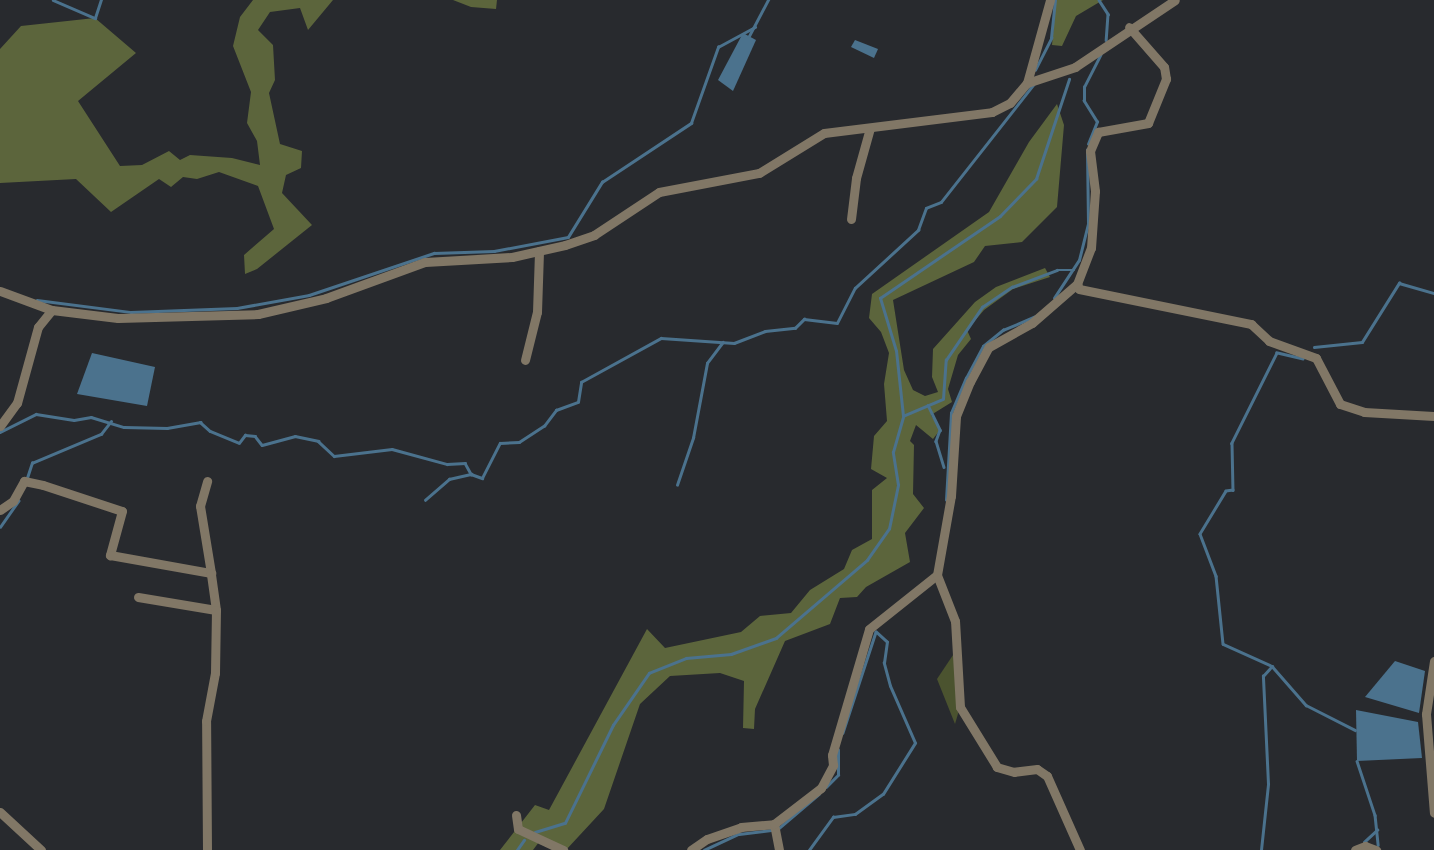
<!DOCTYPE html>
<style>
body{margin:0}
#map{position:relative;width:1434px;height:850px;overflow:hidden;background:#282a2e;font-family:"Archivo Narrow",sans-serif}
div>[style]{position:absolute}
.green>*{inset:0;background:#4b532f}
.forest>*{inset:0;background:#5c653c}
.water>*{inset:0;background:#4b728d}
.stream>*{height:2.5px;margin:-1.25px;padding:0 1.25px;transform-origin:1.25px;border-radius:1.25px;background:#4b728d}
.street>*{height:9px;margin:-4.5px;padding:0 4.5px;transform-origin:4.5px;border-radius:4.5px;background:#817766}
span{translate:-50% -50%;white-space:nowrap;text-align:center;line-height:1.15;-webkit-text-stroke:6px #1e2125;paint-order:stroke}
</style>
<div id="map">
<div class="green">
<div style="clip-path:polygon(957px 649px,960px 707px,955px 724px,937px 679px)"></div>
</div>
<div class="forest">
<div style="clip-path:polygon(253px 0,333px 0,308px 30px,300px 8px,270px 12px,258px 30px,273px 45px,275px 80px,269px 93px,280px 144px,302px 151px,301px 168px,286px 175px,282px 193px,312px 225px,257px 269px,245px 274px,244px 255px,274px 229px,258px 186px,219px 172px,197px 179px,183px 177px,171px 187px,159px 179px,111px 212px,76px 179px,0 183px,0 49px,21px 26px,95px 18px,136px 53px,78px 101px,120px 166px,142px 165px,169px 151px,180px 160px,190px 155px,232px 158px,260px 165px,257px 141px,247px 123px,251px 92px,233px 46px,240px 17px)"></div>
<div style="clip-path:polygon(453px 0,497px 0,496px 9px,471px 7px)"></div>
<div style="clip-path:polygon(1056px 0,1103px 0,1076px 16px,1062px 46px,1052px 45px)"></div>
<div style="clip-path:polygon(1057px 104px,1064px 125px,1057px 207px,1022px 242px,985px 246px,974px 262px,893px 300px,904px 370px,913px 390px,925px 396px,938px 392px,932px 377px,933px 349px,975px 302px,996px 287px,1045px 268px,1050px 277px,1013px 289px,984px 310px,967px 330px,971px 339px,958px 355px,948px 389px,952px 402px,931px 415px,940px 430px,933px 439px,916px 425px,910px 441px,914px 445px,913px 494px,924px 508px,905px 533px,910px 562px,866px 587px,857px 597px,840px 598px,830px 624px,785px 641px,755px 709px,754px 729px,743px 728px,744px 681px,720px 673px,670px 676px,640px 704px,604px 809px,566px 850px,539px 842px,533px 850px,500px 850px,535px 805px,549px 810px,647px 629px,665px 648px,741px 632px,760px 616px,791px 613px,810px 590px,844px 569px,852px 550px,872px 539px,872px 490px,887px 478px,871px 469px,874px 436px,887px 421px,884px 384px,889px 353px,881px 332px,869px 318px,872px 294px,989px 212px,1029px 142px)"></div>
</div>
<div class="water">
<div style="clip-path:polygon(743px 33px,756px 40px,733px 91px,718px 80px)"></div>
<div style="clip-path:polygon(855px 40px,878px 49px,874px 58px,851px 47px)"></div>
<div style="clip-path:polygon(92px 353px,155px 367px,147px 406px,77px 394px)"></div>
<div style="clip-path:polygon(1395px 661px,1425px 671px,1419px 713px,1365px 697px)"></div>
<div style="clip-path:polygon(1356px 710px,1418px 722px,1422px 758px,1357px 761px)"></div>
</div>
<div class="stream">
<div style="left:53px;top:0;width:46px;rotate:23.2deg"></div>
<div style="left:95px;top:18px;width:19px;rotate:-72deg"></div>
<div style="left:1099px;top:0;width:17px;rotate:57deg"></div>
<div style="left:1108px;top:14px;width:26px;rotate:94deg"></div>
<div style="left:749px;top:36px;width:41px;rotate:-62.2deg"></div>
<div style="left:1035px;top:70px;width:36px;rotate:-63deg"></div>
<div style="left:1051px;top:38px;width:38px;rotate:-84deg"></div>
<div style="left:1088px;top:144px;width:24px;rotate:-68deg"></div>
<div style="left:1097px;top:122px;width:25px;rotate:-122deg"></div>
<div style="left:1084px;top:101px;width:14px;rotate:-90deg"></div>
<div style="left:1084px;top:87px;width:36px;rotate:-63deg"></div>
<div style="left:1054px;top:298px;width:45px;rotate:-56.7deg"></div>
<div style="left:1079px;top:260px;width:38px;rotate:-76deg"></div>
<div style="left:1088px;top:223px;width:73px;rotate:-90.8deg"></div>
<div style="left:37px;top:300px;width:95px;rotate:7.3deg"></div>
<div style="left:131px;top:312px;width:106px;rotate:-2.2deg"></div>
<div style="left:237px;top:308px;width:73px;rotate:-10.2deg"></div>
<div style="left:309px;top:295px;width:132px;rotate:-18.6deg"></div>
<div style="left:434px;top:253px;width:60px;rotate:-1.9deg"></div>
<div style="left:494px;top:251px;width:75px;rotate:-10.7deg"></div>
<div style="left:568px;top:237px;width:65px;rotate:-58.3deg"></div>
<div style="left:602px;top:182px;width:107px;rotate:-33.5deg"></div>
<div style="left:691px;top:123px;width:81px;rotate:-70.4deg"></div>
<div style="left:718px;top:47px;width:42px;rotate:-28.4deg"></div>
<div style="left:1314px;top:347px;width:48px;rotate:-5.9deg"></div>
<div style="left:1362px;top:342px;width:70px;rotate:-57.9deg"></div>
<div style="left:1399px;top:283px;width:36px;rotate:16deg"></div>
<div style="left:1303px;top:359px;width:27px;rotate:-167deg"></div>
<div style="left:1277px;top:353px;width:101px;rotate:116.6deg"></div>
<div style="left:1232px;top:443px;width:47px;rotate:88.8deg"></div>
<div style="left:1233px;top:490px;width:7px;rotate:172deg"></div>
<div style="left:1226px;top:491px;width:50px;rotate:121.2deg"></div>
<div style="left:1200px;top:534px;width:45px;rotate:69.1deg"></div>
<div style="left:1216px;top:576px;width:68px;rotate:84.1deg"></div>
<div style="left:1223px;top:644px;width:54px;rotate:24.2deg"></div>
<div style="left:1272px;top:666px;width:52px;rotate:48.9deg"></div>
<div style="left:1306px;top:705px;width:55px;rotate:27deg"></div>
<div style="left:928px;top:405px;width:28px;rotate:64deg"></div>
<div style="left:940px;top:430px;width:12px;rotate:110deg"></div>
<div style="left:936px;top:441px;width:27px;rotate:73deg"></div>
<div style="left:903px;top:416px;width:43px;rotate:-23deg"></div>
<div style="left:943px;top:399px;width:39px;rotate:-86deg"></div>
<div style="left:946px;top:360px;width:64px;rotate:-55.8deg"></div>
<div style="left:982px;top:307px;width:36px;rotate:-34deg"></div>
<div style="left:1012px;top:287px;width:48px;rotate:-20.7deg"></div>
<div style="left:1057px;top:270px;width:17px"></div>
<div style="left:0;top:432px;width:40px;rotate:-26.6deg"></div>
<div style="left:36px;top:414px;width:38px;rotate:9deg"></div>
<div style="left:74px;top:420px;width:17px;rotate:-10deg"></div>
<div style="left:91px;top:417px;width:34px;rotate:17deg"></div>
<div style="left:124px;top:427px;width:43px;rotate:1.3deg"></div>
<div style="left:167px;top:428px;width:34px;rotate:-10deg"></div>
<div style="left:200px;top:422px;width:13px;rotate:42deg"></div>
<div style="left:210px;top:431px;width:31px;rotate:22deg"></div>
<div style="left:239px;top:443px;width:10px;rotate:-53deg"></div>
<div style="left:245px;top:435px;width:10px;rotate:6deg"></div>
<div style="left:255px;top:436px;width:11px;rotate:52deg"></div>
<div style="left:262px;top:445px;width:34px;rotate:-15deg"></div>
<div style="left:295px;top:436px;width:24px;rotate:12deg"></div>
<div style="left:318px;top:441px;width:22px;rotate:43deg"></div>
<div style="left:334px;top:456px;width:58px;rotate:-6.9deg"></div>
<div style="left:392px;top:449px;width:57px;rotate:15.3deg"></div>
<div style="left:447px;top:464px;width:18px;rotate:-3deg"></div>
<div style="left:465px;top:463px;width:13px;rotate:61deg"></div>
<div style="left:27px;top:478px;width:16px;rotate:-72deg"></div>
<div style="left:32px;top:463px;width:75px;rotate:-22.8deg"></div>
<div style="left:101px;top:434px;width:16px;rotate:-52deg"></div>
<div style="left:677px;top:485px;width:50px;rotate:-71.2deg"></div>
<div style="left:693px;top:438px;width:76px;rotate:-79.4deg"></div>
<div style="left:707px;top:363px;width:26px;rotate:-53deg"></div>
<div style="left:425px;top:500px;width:32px;rotate:-41deg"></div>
<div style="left:449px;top:479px;width:23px;rotate:-13deg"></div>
<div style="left:471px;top:474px;width:12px;rotate:20deg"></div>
<div style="left:482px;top:478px;width:39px;rotate:-63deg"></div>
<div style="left:500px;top:443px;width:19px;rotate:-3deg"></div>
<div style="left:519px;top:442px;width:30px;rotate:-33deg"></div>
<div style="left:544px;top:426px;width:20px;rotate:-53deg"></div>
<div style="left:556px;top:410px;width:23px;rotate:-20deg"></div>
<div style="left:578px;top:402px;width:20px;rotate:-81deg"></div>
<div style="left:581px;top:382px;width:91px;rotate:-28.8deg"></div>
<div style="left:661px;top:338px;width:73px;rotate:3.9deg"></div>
<div style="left:734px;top:343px;width:33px;rotate:-21deg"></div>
<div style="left:765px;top:331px;width:30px;rotate:-6deg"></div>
<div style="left:795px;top:328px;width:13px;rotate:-45deg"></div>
<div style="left:804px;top:319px;width:33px;rotate:7deg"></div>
<div style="left:837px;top:323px;width:39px;rotate:-63deg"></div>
<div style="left:855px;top:288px;width:86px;rotate:-42.6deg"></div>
<div style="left:918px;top:230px;width:23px;rotate:-70deg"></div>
<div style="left:926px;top:208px;width:16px;rotate:-22deg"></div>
<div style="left:941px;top:202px;width:149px;rotate:-51.8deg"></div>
<div style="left:946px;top:500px;width:87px;rotate:-86.7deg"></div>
<div style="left:951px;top:413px;width:38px;rotate:-67deg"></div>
<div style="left:966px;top:378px;width:36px;rotate:-62deg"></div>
<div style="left:983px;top:346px;width:26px;rotate:-39deg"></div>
<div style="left:1003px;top:330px;width:34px;rotate:-23deg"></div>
<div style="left:0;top:527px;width:32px;rotate:-55deg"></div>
<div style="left:1357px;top:761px;width:57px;rotate:71.6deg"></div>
<div style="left:1375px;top:815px;width:30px;rotate:84deg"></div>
<div style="left:826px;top:787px;width:17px;rotate:-45deg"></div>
<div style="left:838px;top:775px;width:25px;rotate:-90deg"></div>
<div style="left:779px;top:828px;width:52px;rotate:-40.4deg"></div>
<div style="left:535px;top:832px;width:31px;rotate:-17deg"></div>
<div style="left:565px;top:823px;width:109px;rotate:-63.9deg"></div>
<div style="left:613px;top:725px;width:63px;rotate:-55.3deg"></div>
<div style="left:649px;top:673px;width:40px;rotate:-22deg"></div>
<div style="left:686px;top:658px;width:45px;rotate:-5.1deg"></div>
<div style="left:731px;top:654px;width:48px;rotate:-19.6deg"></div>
<div style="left:776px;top:638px;width:120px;rotate:-40.6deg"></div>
<div style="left:867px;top:560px;width:38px;rotate:-55deg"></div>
<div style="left:889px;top:529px;width:45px;rotate:-78.4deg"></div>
<div style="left:898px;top:485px;width:33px;rotate:-99deg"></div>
<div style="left:893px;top:452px;width:37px;rotate:-74deg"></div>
<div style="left:903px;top:416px;width:65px;rotate:-96.1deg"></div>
<div style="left:896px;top:351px;width:55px;rotate:-106.8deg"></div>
<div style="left:880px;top:298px;width:145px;rotate:-34.3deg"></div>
<div style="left:1000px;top:216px;width:52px;rotate:-45.8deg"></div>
<div style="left:1036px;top:179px;width:105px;rotate:-71.7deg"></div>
<div style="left:1364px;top:842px;width:18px;rotate:-43deg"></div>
<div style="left:517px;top:850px;width:12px;rotate:-55deg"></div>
<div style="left:704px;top:850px;width:38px;rotate:-25deg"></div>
<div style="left:739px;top:834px;width:32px;rotate:-7deg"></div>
<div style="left:809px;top:850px;width:41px;rotate:-54deg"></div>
<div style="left:833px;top:817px;width:22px;rotate:-8deg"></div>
<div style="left:855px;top:814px;width:34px;rotate:-36deg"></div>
<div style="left:883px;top:794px;width:60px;rotate:-57.9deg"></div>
<div style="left:915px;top:743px;width:62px;rotate:-113.7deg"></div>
<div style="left:890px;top:686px;width:24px;rotate:-105deg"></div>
<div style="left:884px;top:663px;width:21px;rotate:-82deg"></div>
<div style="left:887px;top:642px;width:15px;rotate:-138deg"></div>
<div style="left:876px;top:632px;width:106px;rotate:108.1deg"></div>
<div style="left:1261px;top:850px;width:66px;rotate:-83.9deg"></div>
<div style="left:1268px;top:784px;width:108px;rotate:-92.7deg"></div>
<div style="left:1263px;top:676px;width:13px;rotate:-48deg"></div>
</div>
<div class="street">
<div style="left:1027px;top:83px;width:86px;rotate:-74.5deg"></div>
<div style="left:851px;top:219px;width:41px;rotate:-83deg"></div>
<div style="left:856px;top:178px;width:52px;rotate:-74.4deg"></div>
<div style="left:1077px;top:284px;width:5px;rotate:68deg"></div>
<div style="left:1079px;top:289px;width:176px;rotate:11.5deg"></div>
<div style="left:1251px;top:324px;width:25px;rotate:43deg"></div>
<div style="left:1269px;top:341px;width:50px;rotate:19.9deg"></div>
<div style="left:1316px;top:358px;width:52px;rotate:62.4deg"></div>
<div style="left:1340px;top:404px;width:25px;rotate:18deg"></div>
<div style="left:1364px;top:412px;width:70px;rotate:3.3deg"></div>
<div style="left:0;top:291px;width:55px;rotate:20.1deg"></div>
<div style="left:525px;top:360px;width:49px;rotate:-76deg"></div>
<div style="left:537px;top:312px;width:61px;rotate:-88.1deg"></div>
<div style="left:0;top:426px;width:29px;rotate:-54deg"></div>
<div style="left:17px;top:403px;width:79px;rotate:-74.6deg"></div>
<div style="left:38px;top:327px;width:22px;rotate:-51deg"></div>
<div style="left:52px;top:310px;width:66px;rotate:6.9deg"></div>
<div style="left:118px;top:318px;width:140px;rotate:-1.6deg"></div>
<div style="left:258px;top:314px;width:70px;rotate:-13.2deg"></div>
<div style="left:326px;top:298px;width:105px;rotate:-20deg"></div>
<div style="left:425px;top:262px;width:87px;rotate:-3.3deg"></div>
<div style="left:512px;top:257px;width:54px;rotate:-12.8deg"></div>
<div style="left:565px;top:245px;width:31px;rotate:-19deg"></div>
<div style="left:594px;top:235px;width:78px;rotate:-33.5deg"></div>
<div style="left:659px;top:192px;width:102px;rotate:-10.8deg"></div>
<div style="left:759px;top:173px;width:76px;rotate:-31.6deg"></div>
<div style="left:824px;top:133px;width:169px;rotate:-7.1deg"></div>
<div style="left:992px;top:112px;width:20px;rotate:-27deg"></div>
<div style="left:1010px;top:103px;width:26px;rotate:-50deg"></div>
<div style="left:1027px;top:83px;width:51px;rotate:-18.4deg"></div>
<div style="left:1075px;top:67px;width:120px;rotate:-33.8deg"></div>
<div style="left:0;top:510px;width:16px;rotate:-35deg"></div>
<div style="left:13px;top:501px;width:23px;rotate:-61deg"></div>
<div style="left:24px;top:481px;width:19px;rotate:12deg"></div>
<div style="left:43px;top:485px;width:83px;rotate:18.2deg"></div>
<div style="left:122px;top:511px;width:46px;rotate:105.3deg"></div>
<div style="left:110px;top:555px;width:103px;rotate:10.1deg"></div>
<div style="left:211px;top:573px;width:68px;rotate:-99.3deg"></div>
<div style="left:200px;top:506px;width:26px;rotate:-74deg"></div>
<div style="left:138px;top:597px;width:79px;rotate:9.5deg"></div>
<div style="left:216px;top:610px;width:37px;rotate:-98deg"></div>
<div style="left:1434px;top:661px;width:54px;rotate:98.6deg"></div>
<div style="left:1426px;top:714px;width:99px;rotate:85.4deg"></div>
<div style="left:0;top:812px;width:56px;rotate:42.8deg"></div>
<div style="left:516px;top:815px;width:14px;rotate:82deg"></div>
<div style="left:518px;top:829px;width:50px;rotate:25deg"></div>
<div style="left:774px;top:824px;width:26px;rotate:79deg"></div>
<div style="left:207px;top:850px;width:129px;rotate:-90.4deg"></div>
<div style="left:206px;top:721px;width:49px;rotate:-79.4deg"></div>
<div style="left:215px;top:673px;width:63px;rotate:-89.1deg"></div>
<div style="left:691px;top:850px;width:19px;rotate:-35deg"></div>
<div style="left:707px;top:839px;width:36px;rotate:-19deg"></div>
<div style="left:741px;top:827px;width:33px;rotate:-5deg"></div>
<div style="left:774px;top:824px;width:59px;rotate:-37.5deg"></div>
<div style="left:821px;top:788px;width:26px;rotate:-62deg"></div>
<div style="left:833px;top:765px;width:10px;rotate:-96deg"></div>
<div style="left:832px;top:755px;width:131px;rotate:-73.6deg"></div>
<div style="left:869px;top:629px;width:87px;rotate:-38.5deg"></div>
<div style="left:1080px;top:850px;width:81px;rotate:-114deg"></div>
<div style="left:1047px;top:776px;width:12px;rotate:-145deg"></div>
<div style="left:1037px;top:769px;width:23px;rotate:173deg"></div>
<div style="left:1014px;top:772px;width:18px;rotate:-164deg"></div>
<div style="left:997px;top:767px;width:70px;rotate:-121.7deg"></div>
<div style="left:960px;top:707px;width:86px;rotate:-93.3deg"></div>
<div style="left:955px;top:621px;width:49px;rotate:-111.4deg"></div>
<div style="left:937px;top:575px;width:80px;rotate:-80deg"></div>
<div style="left:951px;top:496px;width:80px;rotate:-86.4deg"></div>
<div style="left:956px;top:416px;width:37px;rotate:-68deg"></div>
<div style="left:970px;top:382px;width:40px;rotate:-62deg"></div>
<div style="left:989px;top:347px;width:49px;rotate:-29.2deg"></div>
<div style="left:1032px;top:323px;width:60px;rotate:-40.9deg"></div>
<div style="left:1077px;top:284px;width:39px;rotate:-69deg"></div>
<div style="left:1091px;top:248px;width:57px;rotate:-86deg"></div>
<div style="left:1095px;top:191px;width:40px;rotate:-97.1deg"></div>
<div style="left:1090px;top:151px;width:21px;rotate:-67deg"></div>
<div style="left:1098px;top:132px;width:51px;rotate:-10.2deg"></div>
<div style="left:1148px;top:123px;width:48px;rotate:-67.8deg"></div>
<div style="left:1166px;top:79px;width:12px;rotate:-99deg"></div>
<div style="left:1164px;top:67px;width:53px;rotate:-131.2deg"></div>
<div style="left:1355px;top:850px;width:11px;rotate:-22deg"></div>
<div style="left:1365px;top:846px;width:12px;rotate:20deg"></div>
</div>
</div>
